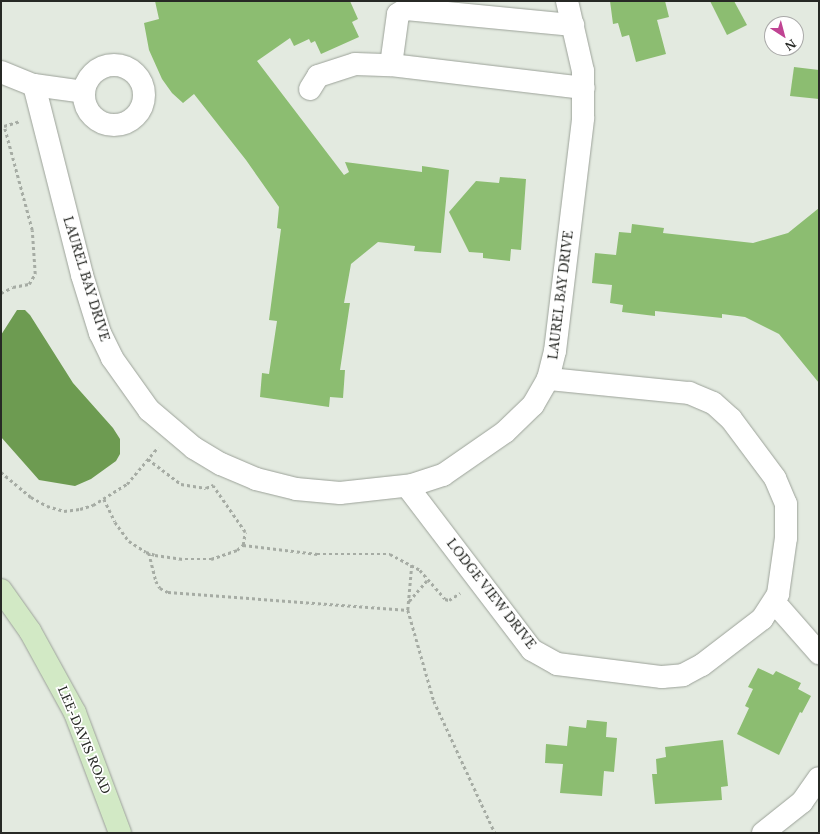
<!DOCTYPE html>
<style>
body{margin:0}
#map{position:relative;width:820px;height:834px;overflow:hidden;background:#e3eae0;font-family:"Libre Baskerville",serif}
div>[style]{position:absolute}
.water>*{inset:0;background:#6d9b51}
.building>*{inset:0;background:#8cbd71}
.path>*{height:2.5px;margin-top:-1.25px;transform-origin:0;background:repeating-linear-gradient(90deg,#a6aca4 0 3px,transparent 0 6px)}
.roads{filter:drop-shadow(0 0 1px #9ca299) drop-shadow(0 0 1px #9ca299)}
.minor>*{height:22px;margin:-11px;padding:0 11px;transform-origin:11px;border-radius:11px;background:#fff}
.minor>.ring{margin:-11px;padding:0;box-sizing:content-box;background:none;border:22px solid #fff;border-radius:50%}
.major>*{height:22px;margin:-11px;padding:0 11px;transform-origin:11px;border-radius:11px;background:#d2e9c5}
span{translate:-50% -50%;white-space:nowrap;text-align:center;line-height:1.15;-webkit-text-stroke:3.5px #fff;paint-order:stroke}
.street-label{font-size:12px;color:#272925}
.frame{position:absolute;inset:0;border:2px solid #272925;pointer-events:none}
.north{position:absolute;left:764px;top:16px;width:40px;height:40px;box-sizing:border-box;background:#fff;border:1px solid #a9a9a8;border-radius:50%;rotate:144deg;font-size:11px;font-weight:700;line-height:16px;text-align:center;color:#272925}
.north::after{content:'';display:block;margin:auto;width:14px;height:18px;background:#c04493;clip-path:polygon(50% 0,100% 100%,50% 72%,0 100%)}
</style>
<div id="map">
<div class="water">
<div style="clip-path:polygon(17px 310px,25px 310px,30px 315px,73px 383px,113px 428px,120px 439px,120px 454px,116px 461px,91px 479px,75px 486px,39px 480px,1px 437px,1px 335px)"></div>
</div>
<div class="building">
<div style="clip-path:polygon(155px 1px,350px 1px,358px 19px,352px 22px,359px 37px,321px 54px,315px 41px,311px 43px,309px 39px,294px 46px,290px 38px,257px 61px,344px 175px,349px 172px,345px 162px,422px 172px,422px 166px,449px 170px,441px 253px,414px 251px,415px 246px,378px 242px,351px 264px,344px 303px,350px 303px,340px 370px,345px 370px,343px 398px,330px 397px,329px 407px,260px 397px,262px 373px,269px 374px,277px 321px,269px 320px,281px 229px,277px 228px,279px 207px,246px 160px,194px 94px,183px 103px,172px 93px,162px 79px,149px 50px,144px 23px,159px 19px)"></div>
<div style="clip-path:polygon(610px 1px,665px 1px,669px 17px,657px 20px,666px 54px,636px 62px,629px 35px,622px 37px,618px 23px,613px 24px)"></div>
<div style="clip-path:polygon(710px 1px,734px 1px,747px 25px,727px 35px)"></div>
<div style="clip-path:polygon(794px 67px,819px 70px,819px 99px,790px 96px)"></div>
<div style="clip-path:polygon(500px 177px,526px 179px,521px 250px,511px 249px,510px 261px,483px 258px,483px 253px,469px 252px,449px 212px,476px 181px,499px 183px)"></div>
<div style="clip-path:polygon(819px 208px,819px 383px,779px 334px,745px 317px,722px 314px,722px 318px,655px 311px,655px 316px,622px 312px,623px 305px,610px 303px,612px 285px,592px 283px,595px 253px,616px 255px,619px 232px,631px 233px,632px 224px,664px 228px,663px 233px,753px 243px,788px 233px)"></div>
<div style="clip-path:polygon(758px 668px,773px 675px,776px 671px,801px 683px,798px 689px,811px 696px,802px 713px,800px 712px,779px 755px,737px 734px,749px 708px,745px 706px,753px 689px,748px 687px)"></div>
<div style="clip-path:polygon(587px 720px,607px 722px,606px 737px,617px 738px,614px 772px,604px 771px,602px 796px,560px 793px,563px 764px,545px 763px,546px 744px,567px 746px,569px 726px,586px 728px)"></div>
<div style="clip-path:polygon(723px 740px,728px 786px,721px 787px,722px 800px,655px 804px,652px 774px,657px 774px,656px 759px,666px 757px,665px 747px)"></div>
</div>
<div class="path">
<div style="left:1px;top:293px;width:13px;rotate:-27deg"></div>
<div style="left:13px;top:287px;width:16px;rotate:-11deg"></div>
<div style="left:29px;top:284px;width:12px;rotate:-59deg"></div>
<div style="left:35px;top:274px;width:44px;rotate:-93.9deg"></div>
<div style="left:32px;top:230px;width:108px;rotate:-105.1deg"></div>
<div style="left:4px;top:126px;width:17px;rotate:-17deg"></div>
<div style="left:148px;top:459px;width:41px;rotate:37.1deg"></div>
<div style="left:181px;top:484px;width:25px;rotate:9deg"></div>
<div style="left:206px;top:488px;width:8px;rotate:-23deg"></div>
<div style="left:1px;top:472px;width:39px;rotate:40deg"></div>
<div style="left:31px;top:497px;width:18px;rotate:29deg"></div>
<div style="left:47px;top:506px;width:18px;rotate:16deg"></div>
<div style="left:64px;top:511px;width:16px;rotate:-7deg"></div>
<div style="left:80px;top:509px;width:14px;rotate:-17deg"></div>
<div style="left:93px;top:505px;width:40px;rotate:-32deg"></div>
<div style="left:127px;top:484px;width:48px;rotate:-50deg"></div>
<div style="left:104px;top:499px;width:25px;rotate:64deg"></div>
<div style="left:115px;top:522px;width:24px;rotate:54deg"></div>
<div style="left:129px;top:541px;width:20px;rotate:33deg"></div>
<div style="left:146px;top:552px;width:9px;rotate:18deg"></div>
<div style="left:155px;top:555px;width:30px;rotate:8deg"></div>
<div style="left:185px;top:559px;width:26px"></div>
<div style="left:211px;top:559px;width:28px;rotate:-19deg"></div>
<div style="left:237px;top:550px;width:8px;rotate:-40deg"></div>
<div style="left:243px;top:545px;width:13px;rotate:-81deg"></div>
<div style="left:245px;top:532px;width:56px;rotate:-124.8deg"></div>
<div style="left:243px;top:545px;width:75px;rotate:6.9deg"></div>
<div style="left:317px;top:554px;width:73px"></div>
<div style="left:390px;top:554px;width:34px;rotate:28deg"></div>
<div style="left:420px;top:570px;width:38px;rotate:49deg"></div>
<div style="left:445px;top:599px;width:4px;rotate:14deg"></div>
<div style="left:449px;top:600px;width:13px;rotate:-32deg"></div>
<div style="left:149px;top:553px;width:29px;rotate:76deg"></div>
<div style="left:156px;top:581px;width:8px;rotate:60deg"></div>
<div style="left:160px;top:588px;width:9px;rotate:27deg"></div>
<div style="left:168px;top:592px;width:241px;rotate:4.3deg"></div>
<div style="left:412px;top:565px;width:45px;rotate:95.1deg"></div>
<div style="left:408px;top:610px;width:95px;rotate:74.1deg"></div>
<div style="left:434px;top:701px;width:145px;rotate:65.2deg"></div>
<div style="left:409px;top:601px;width:29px;rotate:-49deg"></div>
</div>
<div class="roads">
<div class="minor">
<div style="left:391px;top:65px;width:51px;rotate:-82.2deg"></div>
<div style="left:398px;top:14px;width:9px;rotate:-32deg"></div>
<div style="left:406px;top:9px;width:168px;rotate:5.5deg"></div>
<div class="ring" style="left:84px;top:65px;width:38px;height:38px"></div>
<div style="left:1px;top:72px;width:35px;rotate:22deg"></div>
<div style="left:34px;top:85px;width:50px;rotate:8deg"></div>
<div style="left:34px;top:85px;width:196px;rotate:75.8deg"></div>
<div style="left:82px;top:275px;width:61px;rotate:72.8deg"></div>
<div style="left:100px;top:333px;width:28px;rotate:64deg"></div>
<div style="left:112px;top:358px;width:64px;rotate:54.6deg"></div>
<div style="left:149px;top:410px;width:59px;rotate:40.2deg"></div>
<div style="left:194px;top:448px;width:31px;rotate:31deg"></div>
<div style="left:221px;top:464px;width:38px;rotate:23deg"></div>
<div style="left:256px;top:479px;width:41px;rotate:14deg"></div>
<div style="left:296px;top:489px;width:44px;rotate:5.2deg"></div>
<div style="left:340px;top:493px;width:72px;rotate:-6.3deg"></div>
<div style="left:412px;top:485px;width:33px;rotate:-18deg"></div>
<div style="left:443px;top:475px;width:75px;rotate:-34.7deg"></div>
<div style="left:505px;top:432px;width:39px;rotate:-44deg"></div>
<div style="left:533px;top:405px;width:30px;rotate:-60deg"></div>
<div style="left:548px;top:379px;width:29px;rotate:-76deg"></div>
<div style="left:555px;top:351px;width:235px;rotate:-83.1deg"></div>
<div style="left:583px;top:118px;width:47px;rotate:-90deg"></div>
<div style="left:583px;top:71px;width:72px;rotate:-102.9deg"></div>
<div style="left:310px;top:89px;width:15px;rotate:-58deg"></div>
<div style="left:318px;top:76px;width:39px;rotate:-18deg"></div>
<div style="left:355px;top:64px;width:36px;rotate:2deg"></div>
<div style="left:391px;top:65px;width:194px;rotate:6.8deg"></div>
<div style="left:407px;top:486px;width:206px;rotate:52.7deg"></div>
<div style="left:532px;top:650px;width:29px;rotate:29deg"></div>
<div style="left:557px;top:664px;width:106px;rotate:7.1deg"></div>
<div style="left:662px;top:677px;width:21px;rotate:-5deg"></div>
<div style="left:683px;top:675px;width:21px;rotate:-28deg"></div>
<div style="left:702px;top:665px;width:76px;rotate:-37.5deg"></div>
<div style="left:762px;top:619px;width:30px;rotate:-57deg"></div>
<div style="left:778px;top:594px;width:57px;rotate:-81.9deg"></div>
<div style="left:786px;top:538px;width:34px;rotate:-90deg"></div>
<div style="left:786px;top:504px;width:28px;rotate:-113deg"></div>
<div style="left:775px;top:478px;width:74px;rotate:-126.7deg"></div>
<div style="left:731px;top:419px;width:24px;rotate:-138deg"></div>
<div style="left:713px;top:403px;width:26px;rotate:-157deg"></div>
<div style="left:689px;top:393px;width:142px;rotate:-174.3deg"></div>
<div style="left:775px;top:603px;width:67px;rotate:48.7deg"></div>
<div style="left:763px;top:833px;width:50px;rotate:-38.5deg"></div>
<div style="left:802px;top:802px;width:29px;rotate:-55deg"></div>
</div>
<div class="major">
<div style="left:1px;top:590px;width:50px;rotate:54.7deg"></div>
<div style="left:30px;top:631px;width:94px;rotate:61.2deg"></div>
<div style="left:75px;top:713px;width:128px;rotate:69.4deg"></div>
</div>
</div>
<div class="street-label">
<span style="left:86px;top:279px;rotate:73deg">LAUREL BAY DRIVE</span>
<span style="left:561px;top:295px;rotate:-83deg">LAUREL BAY DRIVE</span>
<span style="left:491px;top:594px;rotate:52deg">LODGE VIEW DRIVE</span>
<span style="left:84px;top:740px;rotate:67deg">LEE-DAVIS ROAD</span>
</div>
<div class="frame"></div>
<div class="north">N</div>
</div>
